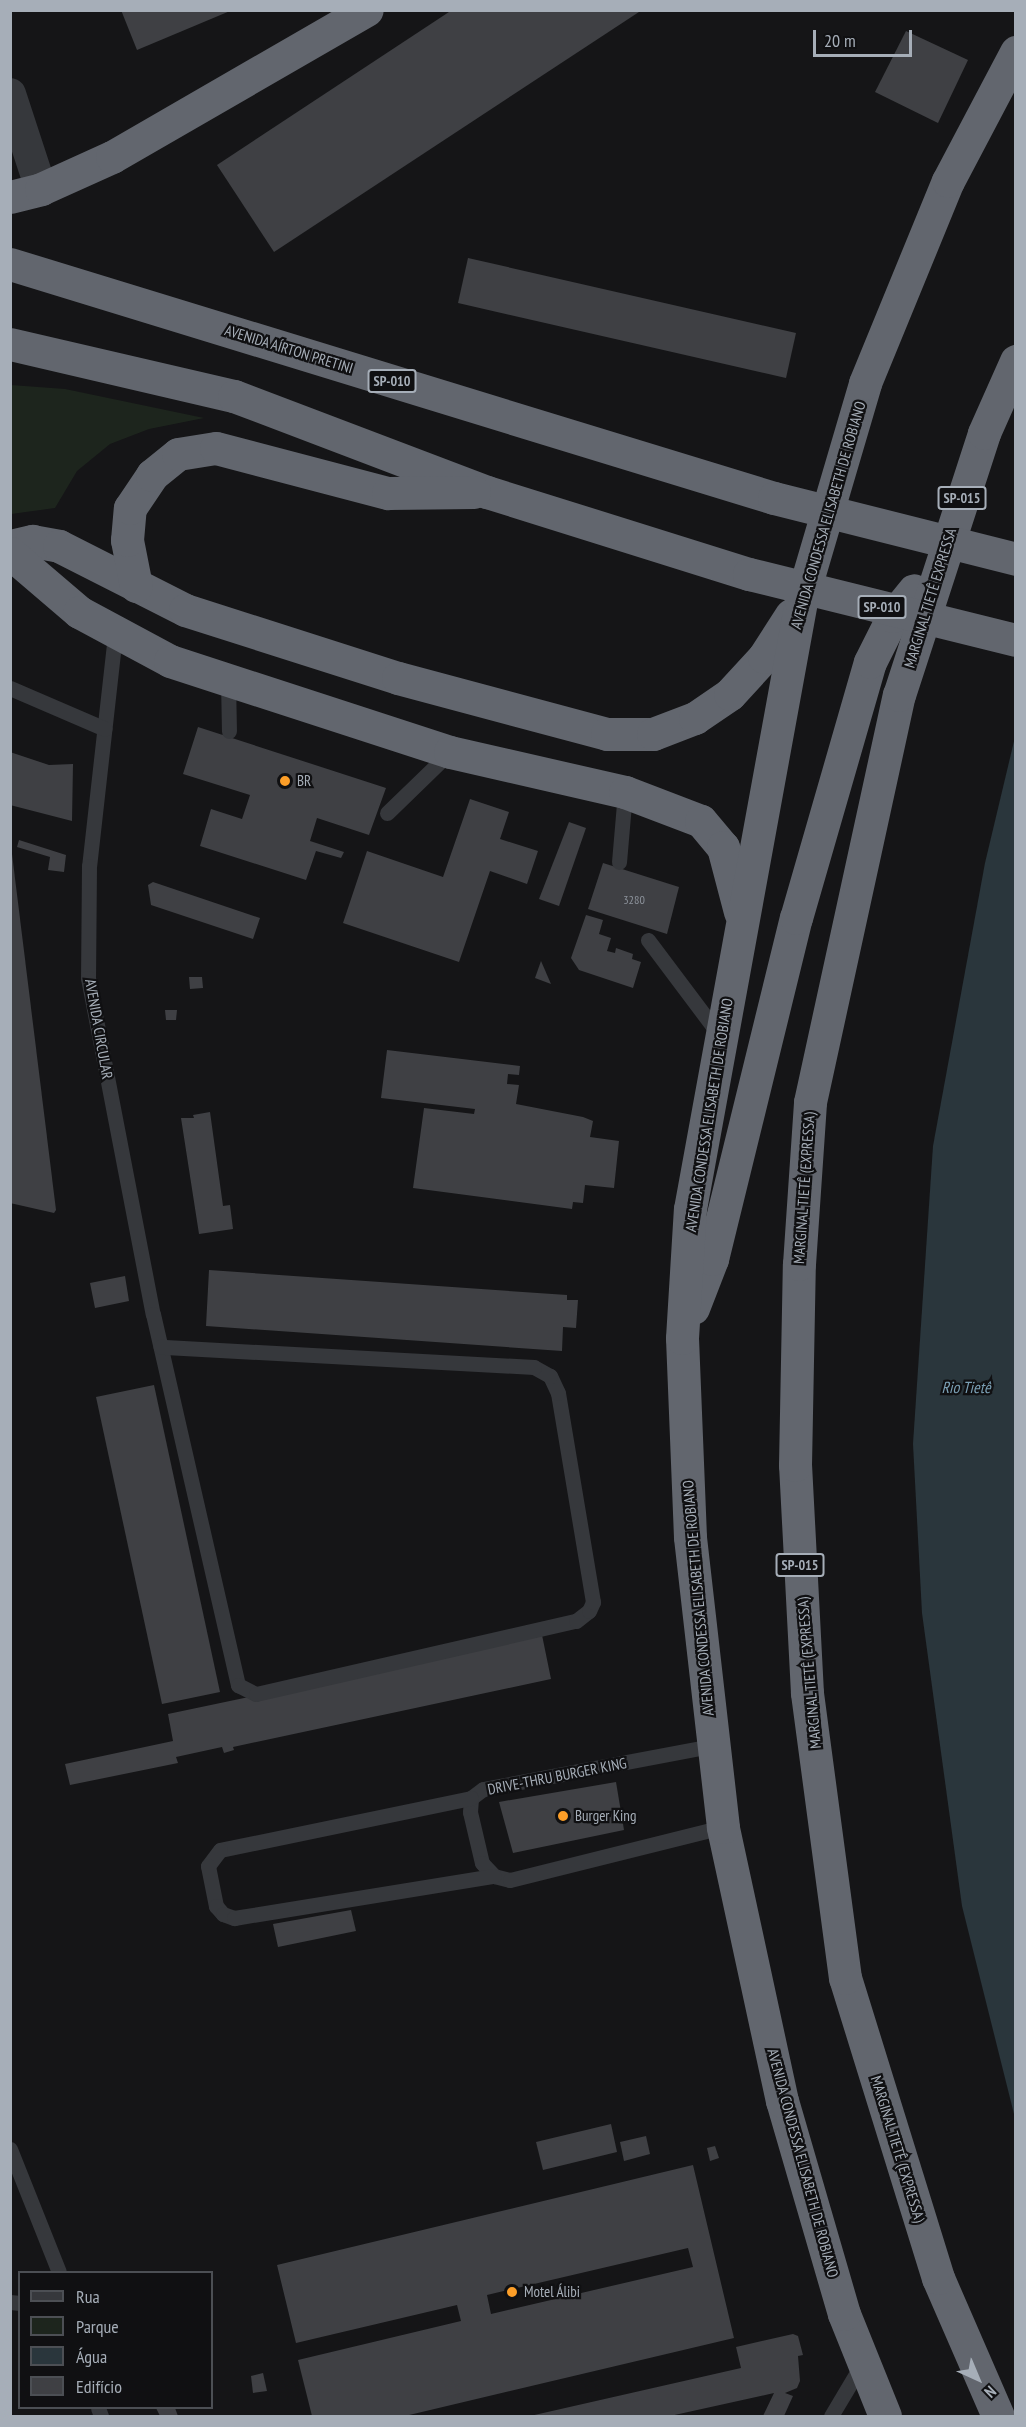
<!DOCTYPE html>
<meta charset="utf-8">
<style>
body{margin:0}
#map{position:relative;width:1026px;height:2427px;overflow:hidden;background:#151517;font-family:"PT Sans Narrow",sans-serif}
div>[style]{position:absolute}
.green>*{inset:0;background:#1d251d}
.water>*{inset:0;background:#2a363c}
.building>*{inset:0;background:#3f4044}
.lane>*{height:15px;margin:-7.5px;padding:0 7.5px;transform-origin:7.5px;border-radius:7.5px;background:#36383c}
.street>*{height:32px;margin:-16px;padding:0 16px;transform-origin:16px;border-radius:16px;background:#36383c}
.highway>*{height:33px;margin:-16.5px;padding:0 16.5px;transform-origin:16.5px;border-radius:16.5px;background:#62666e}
.highway-bridge>*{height:33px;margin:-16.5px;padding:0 16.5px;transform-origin:16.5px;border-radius:16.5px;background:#62666e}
.dots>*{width:16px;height:16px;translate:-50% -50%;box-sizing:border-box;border:3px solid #101012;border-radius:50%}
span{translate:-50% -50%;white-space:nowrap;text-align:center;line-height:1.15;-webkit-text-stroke:4.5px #101012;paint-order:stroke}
.number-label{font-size:12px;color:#8c929b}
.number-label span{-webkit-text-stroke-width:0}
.shield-label span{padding:2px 4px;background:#101012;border:2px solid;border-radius:4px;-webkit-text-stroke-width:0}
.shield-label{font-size:14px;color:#a6aeb8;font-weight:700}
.street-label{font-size:15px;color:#a6aeb8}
.poi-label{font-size:15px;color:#a6aeb8}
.left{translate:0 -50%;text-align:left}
.water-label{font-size:16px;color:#7ba0b5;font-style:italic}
.frame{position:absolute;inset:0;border:12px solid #a6aeb8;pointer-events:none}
.legend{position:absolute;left:18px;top:2271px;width:195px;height:138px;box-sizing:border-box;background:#101012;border:2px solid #4c4f54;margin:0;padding:8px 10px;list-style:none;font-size:18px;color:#a6aeb8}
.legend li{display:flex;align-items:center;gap:12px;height:30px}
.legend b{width:30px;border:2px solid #4c4f54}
.north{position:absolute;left:948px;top:2349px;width:60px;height:60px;-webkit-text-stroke:4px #101012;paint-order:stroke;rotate:136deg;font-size:16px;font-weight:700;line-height:24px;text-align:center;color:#a6aeb8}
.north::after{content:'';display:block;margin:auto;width:21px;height:27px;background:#a6aeb8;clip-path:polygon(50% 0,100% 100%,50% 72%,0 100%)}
.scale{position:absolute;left:813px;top:30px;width:99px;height:27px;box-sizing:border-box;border:3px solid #a6aeb8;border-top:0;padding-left:8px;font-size:18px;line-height:21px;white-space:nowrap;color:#a6aeb8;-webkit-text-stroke:4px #101012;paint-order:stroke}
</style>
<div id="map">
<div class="green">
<div style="clip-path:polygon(11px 385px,65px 389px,204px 418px,149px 429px,110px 444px,77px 471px,55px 508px,11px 514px)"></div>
</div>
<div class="water">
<div style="clip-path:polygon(1015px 737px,1016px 2118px,1015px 2118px,962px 1906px,922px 1613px,913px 1444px,933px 1146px,985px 863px)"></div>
</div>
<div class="building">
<div style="clip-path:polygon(121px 10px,230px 10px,230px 11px,137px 50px)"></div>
<div style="clip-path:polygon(452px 10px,642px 10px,274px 252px,217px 165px)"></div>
<div style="clip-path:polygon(906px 31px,968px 60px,938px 123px,875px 92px)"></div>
<div style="clip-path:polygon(468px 258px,796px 333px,786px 378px,458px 303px)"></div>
<div style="clip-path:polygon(198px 727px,386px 788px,369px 835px,317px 818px,310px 841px,344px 852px,341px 858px,316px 851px,306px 880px,200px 846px,211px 809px,242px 819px,250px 795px,183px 774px)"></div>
<div style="clip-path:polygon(10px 752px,49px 765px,73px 764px,72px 821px,10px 805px)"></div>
<div style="clip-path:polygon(470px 799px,509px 812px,500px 839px,538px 851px,527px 884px,490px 871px,459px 962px,343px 923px,367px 851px,443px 877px)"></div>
<div style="clip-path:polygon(569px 822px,586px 828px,559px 906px,539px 899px)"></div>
<div style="clip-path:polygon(19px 840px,66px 855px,64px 872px,48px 870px,50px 857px,17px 847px)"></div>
<div style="clip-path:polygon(12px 854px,56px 1210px,54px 1213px,10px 1203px)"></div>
<div style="clip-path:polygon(603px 863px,679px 887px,667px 934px,588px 909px)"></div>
<div style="clip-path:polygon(153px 882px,260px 918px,253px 939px,151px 905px,148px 885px)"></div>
<div style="clip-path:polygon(586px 915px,603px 920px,599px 934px,611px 938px,607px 951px,615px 953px,616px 948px,633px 954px,632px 959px,641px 962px,633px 988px,579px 970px,571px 958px)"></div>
<div style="clip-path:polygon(541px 961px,551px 984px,535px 978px)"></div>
<div style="clip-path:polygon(189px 977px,202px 977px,203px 988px,190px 989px)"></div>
<div style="clip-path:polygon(165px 1010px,177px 1010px,176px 1020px,166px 1020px)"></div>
<div style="clip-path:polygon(387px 1050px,520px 1066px,519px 1075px,508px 1074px,507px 1084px,519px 1085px,516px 1104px,583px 1117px,593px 1121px,590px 1137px,619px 1141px,614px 1188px,585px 1185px,583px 1203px,573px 1202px,572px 1209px,413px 1188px,424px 1108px,474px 1114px,475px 1109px,381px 1098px)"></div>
<div style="clip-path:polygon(210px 1112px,223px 1206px,230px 1205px,233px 1229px,199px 1234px,181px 1118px,194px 1118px,193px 1115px)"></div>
<div style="clip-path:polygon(209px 1270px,567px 1295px,567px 1300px,578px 1300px,576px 1328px,563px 1327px,562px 1351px,206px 1326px)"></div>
<div style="clip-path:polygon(125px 1276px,129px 1301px,95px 1308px,90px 1283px)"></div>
<div style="clip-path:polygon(154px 1385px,220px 1692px,162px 1704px,96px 1397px)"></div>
<div style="clip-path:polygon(542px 1635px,551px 1679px,233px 1747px,234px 1750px,224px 1753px,222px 1747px,176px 1757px,178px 1763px,70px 1785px,65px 1764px,173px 1741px,168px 1714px)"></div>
<div style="clip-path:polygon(616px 1782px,624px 1830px,513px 1853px,499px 1802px)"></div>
<div style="clip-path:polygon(351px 1910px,356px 1931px,278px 1947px,273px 1924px)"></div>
<div style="clip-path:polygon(611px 2124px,617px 2152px,543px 2170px,536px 2142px)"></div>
<div style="clip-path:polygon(646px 2136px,650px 2154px,624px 2161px,620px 2142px)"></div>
<div style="clip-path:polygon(715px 2146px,719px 2158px,710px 2161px,707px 2148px)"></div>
<div style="clip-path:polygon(evenodd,693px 2165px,734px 2338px,405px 2416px,312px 2416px,298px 2360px,461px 2321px,457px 2305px,296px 2343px,277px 2265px,693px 2165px,688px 2248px,693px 2267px,491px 2314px,487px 2295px,688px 2248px)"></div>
<div style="clip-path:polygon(793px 2334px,798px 2336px,803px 2355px,798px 2356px,800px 2381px,797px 2388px,785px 2393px,793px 2396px,784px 2416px,763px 2416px,774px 2393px,670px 2416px,530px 2416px,741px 2368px,736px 2347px)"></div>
<div style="clip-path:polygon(263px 2373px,267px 2391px,253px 2393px,251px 2376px)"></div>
<div style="clip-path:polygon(156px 2408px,175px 2408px,178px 2416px,160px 2416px)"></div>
</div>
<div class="lane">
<div style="left:115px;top:635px;width:232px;rotate:96.4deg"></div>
<div style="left:89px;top:866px;width:112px;rotate:90.5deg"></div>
<div style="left:88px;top:978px;width:342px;rotate:79.1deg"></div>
<div style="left:153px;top:1314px;width:381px;rotate:77.1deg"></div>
<div style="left:238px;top:1685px;width:20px;rotate:27deg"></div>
<div style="left:256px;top:1694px;width:328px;rotate:-12.9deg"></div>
<div style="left:576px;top:1621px;width:16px;rotate:-38deg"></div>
<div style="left:589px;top:1611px;width:10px;rotate:-66deg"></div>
<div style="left:593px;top:1602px;width:212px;rotate:-99.5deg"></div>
<div style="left:558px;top:1393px;width:19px;rotate:-115deg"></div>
<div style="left:550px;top:1376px;width:18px;rotate:-151deg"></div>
<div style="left:534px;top:1367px;width:374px;rotate:-176.9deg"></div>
<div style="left:228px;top:680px;width:51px;rotate:88.9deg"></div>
<div style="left:10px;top:688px;width:103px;rotate:23.3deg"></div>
<div style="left:387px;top:813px;width:88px;rotate:-44.1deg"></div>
<div style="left:619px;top:862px;width:70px;rotate:-85.1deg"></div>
<div style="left:648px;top:940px;width:120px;rotate:53.1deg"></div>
<div style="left:711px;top:1746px;width:232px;rotate:169.3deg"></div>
<div style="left:483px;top:1789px;width:15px;rotate:143deg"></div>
<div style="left:471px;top:1798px;width:14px;rotate:94deg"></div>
<div style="left:470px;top:1812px;width:52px;rotate:76.8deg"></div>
<div style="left:482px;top:1863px;width:18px;rotate:47deg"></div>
<div style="left:494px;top:1876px;width:16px;rotate:14deg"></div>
<div style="left:510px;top:1880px;width:219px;rotate:-14deg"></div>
<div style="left:471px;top:1798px;width:256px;rotate:168.3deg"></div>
<div style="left:220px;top:1850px;width:20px;rotate:127deg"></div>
<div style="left:208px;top:1866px;width:41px;rotate:78.7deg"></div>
<div style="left:216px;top:1906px;width:11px;rotate:49deg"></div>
<div style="left:223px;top:1914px;width:12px;rotate:20deg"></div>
<div style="left:234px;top:1918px;width:263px;rotate:-9.2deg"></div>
<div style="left:10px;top:2149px;width:132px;rotate:68.3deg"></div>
<div style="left:10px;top:2302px;width:10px;rotate:6deg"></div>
<div style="left:98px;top:2408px;width:9px;rotate:69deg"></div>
<div style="left:831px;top:2416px;width:61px;rotate:-59.2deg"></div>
</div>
<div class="street">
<div style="left:10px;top:94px;width:100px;rotate:71.9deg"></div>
</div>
<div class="highway">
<div style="left:10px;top:197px;width:32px;rotate:-14deg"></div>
<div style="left:41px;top:189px;width:78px;rotate:-24.3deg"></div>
<div style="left:112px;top:157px;width:294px;rotate:-30deg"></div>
<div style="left:10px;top:264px;width:799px;rotate:17.03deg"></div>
<div style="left:10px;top:344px;width:230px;rotate:13.1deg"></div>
<div style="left:234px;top:396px;width:271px;rotate:20.8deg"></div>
<div style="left:487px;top:492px;width:275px;rotate:17.4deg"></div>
<div style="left:10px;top:546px;width:23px;rotate:-13deg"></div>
<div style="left:32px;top:541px;width:27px;rotate:10deg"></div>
<div style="left:59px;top:546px;width:141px;rotate:26.9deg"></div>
<div style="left:185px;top:610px;width:224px;rotate:17.7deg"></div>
<div style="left:398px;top:678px;width:216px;rotate:15deg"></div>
<div style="left:607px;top:734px;width:46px"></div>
<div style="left:653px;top:734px;width:45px;rotate:-20.9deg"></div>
<div style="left:695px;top:718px;width:42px;rotate:-34.4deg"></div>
<div style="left:730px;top:694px;width:50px;rotate:-47.4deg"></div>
<div style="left:764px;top:657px;width:50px;rotate:-57.3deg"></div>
<div style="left:10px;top:553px;width:91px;rotate:40.5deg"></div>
<div style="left:79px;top:612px;width:103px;rotate:28.3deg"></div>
<div style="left:170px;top:661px;width:294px;rotate:18deg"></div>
<div style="left:450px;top:752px;width:180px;rotate:12.9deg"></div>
<div style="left:625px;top:792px;width:81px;rotate:20.9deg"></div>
<div style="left:701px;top:821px;width:34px;rotate:50deg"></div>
<div style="left:723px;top:847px;width:67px;rotate:75.3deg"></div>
<div style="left:136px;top:586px;width:47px;rotate:-101.1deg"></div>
<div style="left:127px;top:540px;width:32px;rotate:-85deg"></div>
<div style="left:130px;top:508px;width:40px;rotate:-56deg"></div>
<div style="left:152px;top:475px;width:33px;rotate:-39deg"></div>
<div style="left:178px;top:454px;width:38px;rotate:-9deg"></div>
<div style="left:216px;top:448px;width:178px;rotate:14.7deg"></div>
<div style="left:388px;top:493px;width:86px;rotate:-0.7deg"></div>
<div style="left:693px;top:1308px;width:53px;rotate:-68.8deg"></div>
<div style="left:712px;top:1259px;width:351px;rotate:-76.2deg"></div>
<div style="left:796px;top:918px;width:266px;rotate:-73.9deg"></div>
<div style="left:870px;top:662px;width:51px;rotate:-63.4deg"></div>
<div style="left:893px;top:616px;width:33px;rotate:-51deg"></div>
<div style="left:885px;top:2416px;width:110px;rotate:-111.9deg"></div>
<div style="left:844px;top:2314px;width:222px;rotate:-106.2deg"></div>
<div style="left:782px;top:2101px;width:280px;rotate:-102.2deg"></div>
<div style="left:723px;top:1827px;width:292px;rotate:-96.5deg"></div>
<div style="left:690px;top:1537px;width:199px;rotate:-92.3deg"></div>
<div style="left:682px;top:1338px;width:129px;rotate:-86.5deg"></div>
<div style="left:690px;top:1209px;width:618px;rotate:-79.65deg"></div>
<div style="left:801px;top:601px;width:227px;rotate:-73.6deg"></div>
<div style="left:865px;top:383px;width:218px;rotate:-67.7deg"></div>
<div style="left:948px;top:181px;width:146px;rotate:-62.2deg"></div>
<div style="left:998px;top:2416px;width:150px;rotate:-113.5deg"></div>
<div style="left:938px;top:2278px;width:314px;rotate:-107.2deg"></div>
<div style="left:845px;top:1978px;width:288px;rotate:-97.6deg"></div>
<div style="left:807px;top:1693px;width:228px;rotate:-93deg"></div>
<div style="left:795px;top:1465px;width:201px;rotate:-88.9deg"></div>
<div style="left:799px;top:1264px;width:162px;rotate:-86.1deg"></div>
<div style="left:810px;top:1102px;width:417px;rotate:-77.7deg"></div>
<div style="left:899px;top:695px;width:275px;rotate:-72deg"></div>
<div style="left:984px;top:433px;width:79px;rotate:-66deg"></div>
</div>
<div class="highway-bridge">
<div style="left:774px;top:498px;width:250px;rotate:14.1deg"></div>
<div style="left:749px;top:574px;width:275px;rotate:13.9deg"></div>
</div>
<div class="dots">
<div style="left:285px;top:781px;background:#fc9e28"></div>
<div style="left:563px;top:1816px;background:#fc9e28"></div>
<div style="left:512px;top:2292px;background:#fc9e28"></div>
</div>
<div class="number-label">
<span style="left:634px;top:900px">3280</span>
</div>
<div class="shield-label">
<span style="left:392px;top:381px">SP-010</span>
<span style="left:962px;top:498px">SP-015</span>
<span style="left:882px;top:607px">SP-010</span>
<span style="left:800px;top:1565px">SP-015</span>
</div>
<div class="street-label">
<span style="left:289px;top:349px;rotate:17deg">AVENIDA AÍRTON PRETINI</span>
<span style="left:828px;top:515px;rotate:-74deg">AVENIDA CONDESSA ELISABETH DE ROBIANO</span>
<span style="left:930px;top:598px;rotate:-73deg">MARGINAL TIETÊ EXPRESSA</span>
<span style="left:99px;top:1029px;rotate:80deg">AVENIDA CIRCULAR</span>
<span style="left:709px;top:1115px;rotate:-81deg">AVENIDA CONDESSA ELISABETH DE ROBIANO</span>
<span style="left:804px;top:1188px;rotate:-86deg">MARGINAL TIETÊ (EXPRESSA)</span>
<span style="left:698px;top:1598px;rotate:-95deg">AVENIDA CONDESSA ELISABETH DE ROBIANO</span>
<span style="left:809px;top:1673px;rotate:-95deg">MARGINAL TIETÊ (EXPRESSA)</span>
<span style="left:557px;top:1776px;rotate:-11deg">DRIVE-THRU BURGER KING</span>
<span style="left:898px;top:2149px;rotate:73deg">MARGINAL TIETÊ (EXPRESSA)</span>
<span style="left:803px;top:2163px;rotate:75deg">AVENIDA CONDESSA ELISABETH DE ROBIANO</span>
</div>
<div class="poi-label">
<span class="left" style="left:297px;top:781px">BR</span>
<span class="left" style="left:575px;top:1816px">Burger King</span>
<span class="left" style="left:524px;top:2292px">Motel Álibi</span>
</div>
<div class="water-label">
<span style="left:966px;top:1387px">Rio Tietê</span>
</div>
<div class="frame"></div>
<ul class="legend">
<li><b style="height:8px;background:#36383c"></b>Rua</li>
<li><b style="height:16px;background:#1d251d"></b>Parque</li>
<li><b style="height:16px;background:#2a363c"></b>Água</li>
<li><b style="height:16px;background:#3f4044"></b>Edifício</li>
</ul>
<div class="north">N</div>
<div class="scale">20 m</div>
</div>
